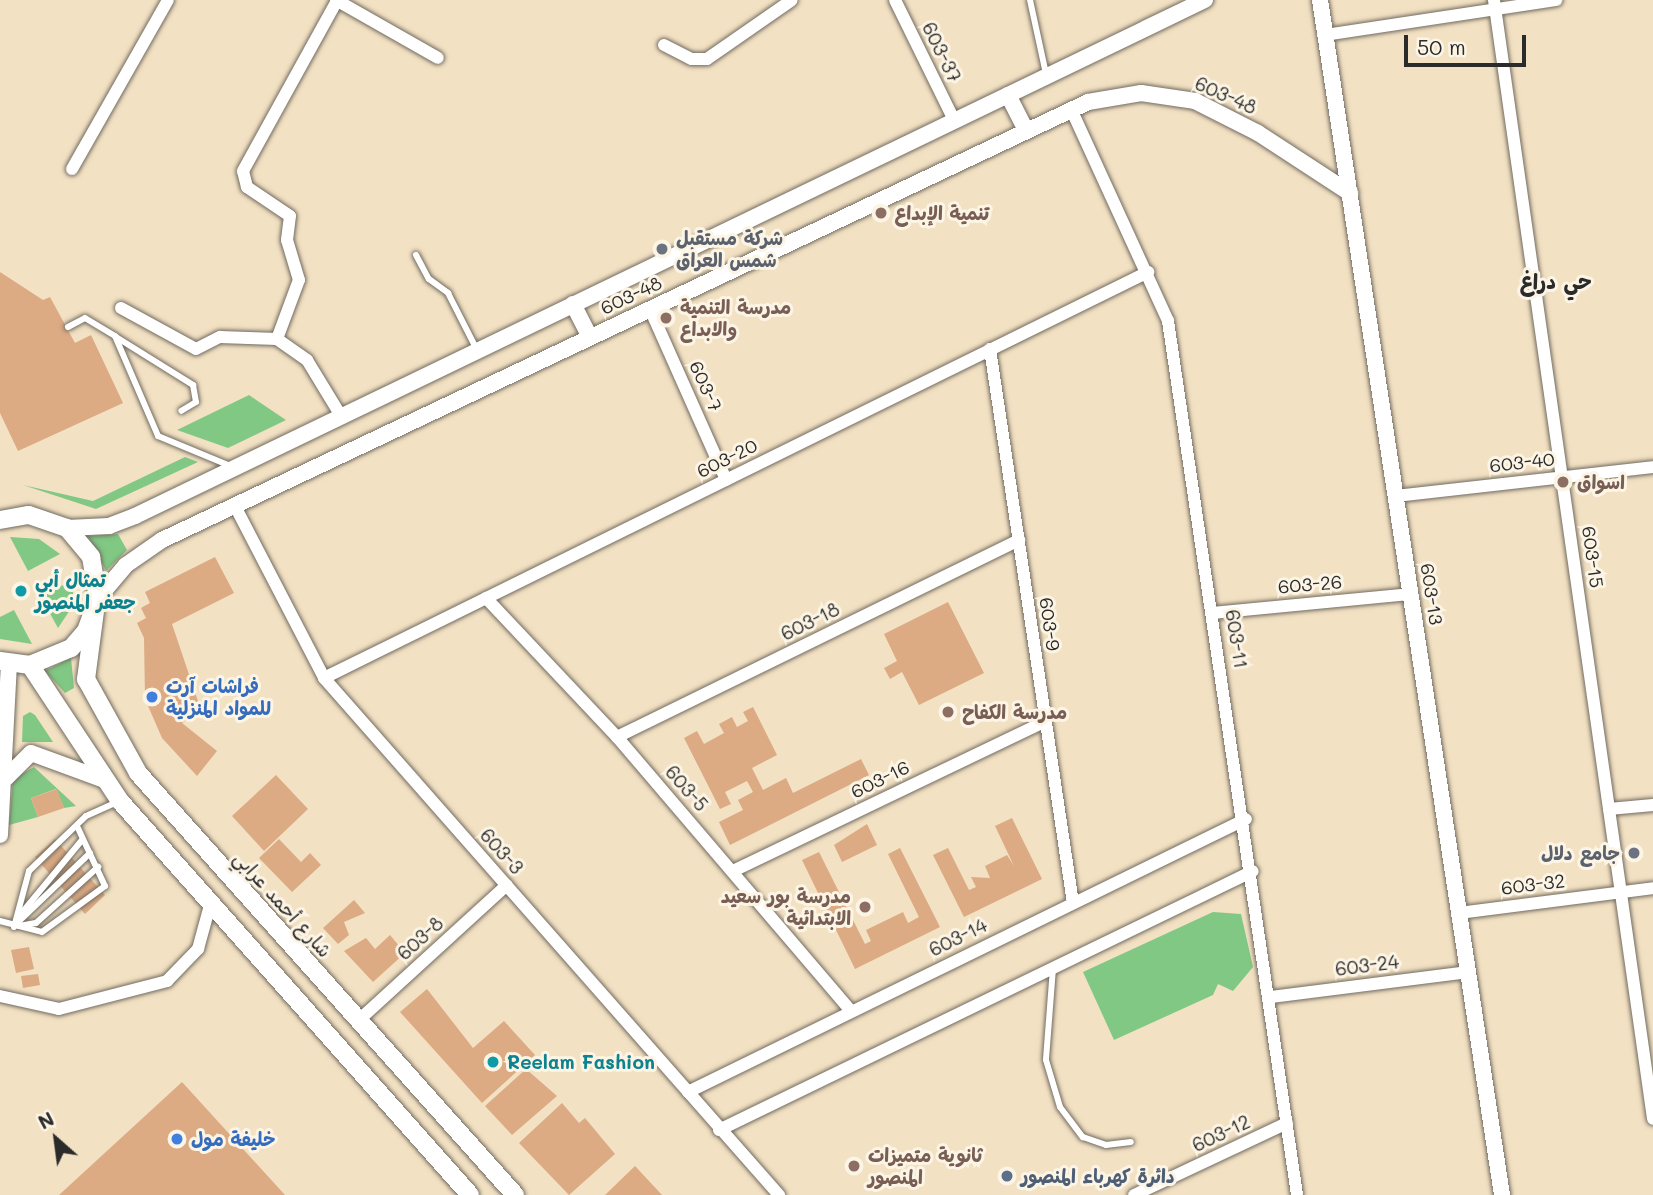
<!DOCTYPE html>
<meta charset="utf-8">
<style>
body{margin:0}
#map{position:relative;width:1653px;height:1195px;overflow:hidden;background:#f3e1c3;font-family:Mali,"Playpen Sans Arabic",sans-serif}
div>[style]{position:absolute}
.green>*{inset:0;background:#81c884}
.building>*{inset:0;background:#dcaa83}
.roads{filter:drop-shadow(0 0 2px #716b60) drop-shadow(0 0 2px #716b60)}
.service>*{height:6px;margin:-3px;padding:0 3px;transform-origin:3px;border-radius:3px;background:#fff}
.minor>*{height:12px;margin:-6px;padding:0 6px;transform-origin:6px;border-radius:6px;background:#fff}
.tertiary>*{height:16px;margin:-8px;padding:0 8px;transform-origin:8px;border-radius:8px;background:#fff}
.secondary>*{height:18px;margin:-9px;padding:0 9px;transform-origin:9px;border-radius:9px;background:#fff}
.dots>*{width:19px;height:19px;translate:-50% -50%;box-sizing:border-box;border:4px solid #fcf5e5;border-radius:50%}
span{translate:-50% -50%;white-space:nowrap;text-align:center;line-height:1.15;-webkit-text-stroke:6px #fcf5e5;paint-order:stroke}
.street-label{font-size:19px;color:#2b2b2b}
.education-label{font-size:19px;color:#785e54;font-weight:700}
.left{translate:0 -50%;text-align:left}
.right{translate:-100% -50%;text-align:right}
.worship-label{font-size:19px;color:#5b616d;font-weight:700}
.culture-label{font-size:19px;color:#0d838f;font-weight:700}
.shop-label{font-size:19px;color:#366cbe;font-weight:700}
.service-label{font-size:19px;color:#4e5e75;font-weight:700}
.neighbourhood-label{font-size:21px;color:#2b2b2b;font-weight:700}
.north{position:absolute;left:21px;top:1104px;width:70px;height:70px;-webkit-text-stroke:5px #fcf5e5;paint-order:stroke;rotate:332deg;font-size:19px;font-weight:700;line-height:28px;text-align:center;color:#2b2b2b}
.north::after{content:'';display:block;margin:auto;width:24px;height:32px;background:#2b2b2b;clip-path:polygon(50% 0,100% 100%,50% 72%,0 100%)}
.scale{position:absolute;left:1404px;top:35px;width:122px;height:32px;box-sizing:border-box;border:4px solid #2b2b2b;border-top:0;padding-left:9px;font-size:21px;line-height:24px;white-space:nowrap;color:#2b2b2b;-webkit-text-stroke:5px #fcf5e5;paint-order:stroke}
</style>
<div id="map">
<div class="green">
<div style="clip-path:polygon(249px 395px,286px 420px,228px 448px,177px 430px)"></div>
<div style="clip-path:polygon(185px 457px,198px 462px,96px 509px,23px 485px,93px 501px)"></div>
<div style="clip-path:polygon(118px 534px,127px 550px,106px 571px,88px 536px)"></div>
<div style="clip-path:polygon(10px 537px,39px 539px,60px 554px,28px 571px)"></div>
<div style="clip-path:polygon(74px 579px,72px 607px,58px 628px,41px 597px)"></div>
<div style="clip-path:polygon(14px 610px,32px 644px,0 639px,0 617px)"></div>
<div style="clip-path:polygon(71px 658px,74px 688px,65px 693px,45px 671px)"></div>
<div style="clip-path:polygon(30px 712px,35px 715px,53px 742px,22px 742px,23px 716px)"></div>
<div style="clip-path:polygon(34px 767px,76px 806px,64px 808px,56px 789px,31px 798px,38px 817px,9px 825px,13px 779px)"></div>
<div style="clip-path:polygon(1213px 912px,1241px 914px,1253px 967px,1233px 991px,1218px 984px,1213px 995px,1114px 1040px,1083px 972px)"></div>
</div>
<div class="building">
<div style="clip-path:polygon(0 272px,43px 300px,50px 297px,75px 343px,91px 335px,123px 403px,18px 451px,0 413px)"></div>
<div style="clip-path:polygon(215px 557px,234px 593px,172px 624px,201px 710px,182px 723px,217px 751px,197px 776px,162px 738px,145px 699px,144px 638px,137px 623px,146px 618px,141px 608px,150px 603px,145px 592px)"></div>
<div style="clip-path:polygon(948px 602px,984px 673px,919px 705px,902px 672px,890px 679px,884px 668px,897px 661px,884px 634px)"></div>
<div style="clip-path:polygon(753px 707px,777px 755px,752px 768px,763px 790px,786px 778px,793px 793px,861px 759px,869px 775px,730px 845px,719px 822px,743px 810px,738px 800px,753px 792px,747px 781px,725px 792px,731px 804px,720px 809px,684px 738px,697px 731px,704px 744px,724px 733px,719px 724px,732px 717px,737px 727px,748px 721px,743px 712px)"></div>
<div style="clip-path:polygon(276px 775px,308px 809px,264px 851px,232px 816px)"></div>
<div style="clip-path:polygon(57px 789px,64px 808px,38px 817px,31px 798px)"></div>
<div style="clip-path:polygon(1012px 818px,1042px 879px,964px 917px,933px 855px,948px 848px,969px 890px,976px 887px,971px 877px,990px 878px,985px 866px,1007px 855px,1014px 866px,995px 826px)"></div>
<div style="clip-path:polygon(867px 824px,877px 845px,842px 862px,834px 845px)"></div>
<div style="clip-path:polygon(55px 839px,105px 895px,85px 914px,35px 857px)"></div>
<div style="clip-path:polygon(279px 839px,301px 862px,310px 853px,321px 865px,292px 892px,259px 858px)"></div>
<div style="clip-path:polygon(900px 848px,940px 927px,855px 969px,802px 860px,819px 852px,865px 944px,871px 941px,866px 930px,903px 912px,908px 923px,919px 917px,888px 854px)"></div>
<div style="clip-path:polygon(354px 900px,365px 913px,344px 922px,349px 935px,338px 944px,323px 928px)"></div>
<div style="clip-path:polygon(390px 935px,405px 953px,373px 982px,344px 951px,366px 938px,375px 949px)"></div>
<div style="clip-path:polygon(29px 947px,34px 969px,16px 973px,11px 950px)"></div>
<div style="clip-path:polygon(38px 974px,40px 985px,23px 988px,21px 976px)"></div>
<div style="clip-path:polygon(427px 989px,473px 1048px,504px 1021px,535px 1055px,482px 1103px,400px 1012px)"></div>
<div style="clip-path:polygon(526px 1069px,557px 1096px,512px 1135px,485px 1106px)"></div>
<div style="clip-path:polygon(182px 1082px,285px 1195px,59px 1195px)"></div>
<div style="clip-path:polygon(562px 1103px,579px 1123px,585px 1118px,615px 1154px,569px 1195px,519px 1143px)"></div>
<div style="clip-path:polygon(635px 1166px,662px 1195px,605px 1195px)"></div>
</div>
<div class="roads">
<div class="service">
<div style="left:1030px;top:0;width:76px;rotate:77.8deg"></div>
<div style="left:416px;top:255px;width:27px;rotate:62deg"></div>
<div style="left:429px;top:279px;width:24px;rotate:36deg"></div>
<div style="left:448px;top:293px;width:64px;rotate:63deg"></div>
<div style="left:68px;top:327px;width:19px;rotate:-28deg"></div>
<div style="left:85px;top:318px;width:35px;rotate:31deg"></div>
<div style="left:115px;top:336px;width:109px;rotate:66.7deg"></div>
<div style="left:158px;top:436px;width:81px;rotate:22.5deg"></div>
<div style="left:116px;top:337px;width:91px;rotate:31.9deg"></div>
<div style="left:193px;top:385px;width:17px;rotate:80deg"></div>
<div style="left:196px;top:402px;width:17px;rotate:149deg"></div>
<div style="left:20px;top:915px;width:97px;rotate:-50.4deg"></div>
<div style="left:0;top:921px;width:43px;rotate:14.7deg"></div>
<div style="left:42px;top:932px;width:78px;rotate:-36.1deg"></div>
<div style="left:105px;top:886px;width:66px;rotate:-115deg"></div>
<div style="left:15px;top:925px;width:104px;rotate:-43.8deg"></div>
<div style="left:19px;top:926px;width:17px;rotate:-10deg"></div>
<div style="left:36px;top:923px;width:84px;rotate:-42.1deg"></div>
<div style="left:14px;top:927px;width:58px;rotate:-75deg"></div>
<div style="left:29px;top:871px;width:79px;rotate:-44deg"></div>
<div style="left:86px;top:816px;width:36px;rotate:-24deg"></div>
<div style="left:1053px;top:968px;width:92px;rotate:94.4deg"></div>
<div style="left:1046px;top:1060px;width:49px;rotate:73.4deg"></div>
<div style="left:1060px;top:1107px;width:38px;rotate:53deg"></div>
<div style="left:1083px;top:1137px;width:24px;rotate:19deg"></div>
<div style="left:1106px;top:1145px;width:25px;rotate:-7deg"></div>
</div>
<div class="minor">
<div style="left:336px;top:0;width:117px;rotate:29.6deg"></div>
<div style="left:895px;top:0;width:134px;rotate:63.8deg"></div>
<div style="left:1494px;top:0;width:1130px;rotate:81.91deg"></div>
<div style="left:1325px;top:35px;width:234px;rotate:-8.6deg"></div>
<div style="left:664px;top:45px;width:31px;rotate:27deg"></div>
<div style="left:692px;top:59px;width:15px"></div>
<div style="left:707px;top:59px;width:103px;rotate:-34.8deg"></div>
<div style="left:1071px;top:109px;width:233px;rotate:65.4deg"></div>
<div style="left:1168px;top:321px;width:883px;rotate:81.6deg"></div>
<div style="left:72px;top:169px;width:194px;rotate:-60.4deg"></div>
<div style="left:121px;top:308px;width:85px;rotate:28.7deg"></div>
<div style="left:196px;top:349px;width:27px;rotate:-27deg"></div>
<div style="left:220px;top:337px;width:57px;rotate:2deg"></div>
<div style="left:277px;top:339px;width:37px;rotate:35deg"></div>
<div style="left:307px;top:360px;width:66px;rotate:58.7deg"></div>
<div style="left:650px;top:309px;width:187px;rotate:66deg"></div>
<div style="left:277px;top:339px;width:63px;rotate:-69.6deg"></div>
<div style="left:299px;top:280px;width:42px;rotate:-106.7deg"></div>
<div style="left:287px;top:240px;width:24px;rotate:-83deg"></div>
<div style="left:290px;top:216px;width:52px;rotate:-146deg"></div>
<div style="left:247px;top:187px;width:16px;rotate:-104deg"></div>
<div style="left:243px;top:171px;width:194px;rotate:-61.1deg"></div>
<div style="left:990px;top:349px;width:560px;rotate:81.48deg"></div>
<div style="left:1395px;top:496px;width:260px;rotate:-6.4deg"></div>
<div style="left:235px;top:506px;width:194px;rotate:62.6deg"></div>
<div style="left:324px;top:678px;width:689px;rotate:48.65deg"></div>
<div style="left:486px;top:598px;width:191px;rotate:46.7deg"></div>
<div style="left:617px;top:737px;width:360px;rotate:49.5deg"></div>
<div style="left:1213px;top:613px;width:199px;rotate:-5.5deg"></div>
<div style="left:324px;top:678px;width:919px;rotate:-26.23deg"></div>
<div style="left:617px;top:737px;width:448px;rotate:-26.1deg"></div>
<div style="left:1609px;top:809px;width:44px;rotate:-5.2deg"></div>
<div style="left:733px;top:871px;width:345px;rotate:-25.6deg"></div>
<div style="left:1459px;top:913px;width:196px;rotate:-7.3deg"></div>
<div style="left:0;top:996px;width:60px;rotate:12.4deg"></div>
<div style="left:59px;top:1009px;width:112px;rotate:-14.5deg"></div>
<div style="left:167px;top:981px;width:45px;rotate:-45.9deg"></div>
<div style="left:198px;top:949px;width:46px;rotate:-74.7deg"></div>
<div style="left:1271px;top:997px;width:199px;rotate:-7.2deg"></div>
<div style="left:359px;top:1020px;width:200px;rotate:-42.4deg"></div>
<div style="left:688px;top:1092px;width:621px;rotate:-26.07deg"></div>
<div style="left:719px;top:1130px;width:593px;rotate:-25.87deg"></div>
<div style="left:1134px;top:1195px;width:169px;rotate:-25.2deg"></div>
</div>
<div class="tertiary">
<div style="left:1320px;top:0;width:1209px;rotate:81.34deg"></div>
<div style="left:1008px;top:95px;width:39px;rotate:63deg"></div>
<div style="left:573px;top:304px;width:37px;rotate:63deg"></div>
<div style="left:67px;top:528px;width:42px;rotate:-2.7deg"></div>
<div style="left:109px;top:526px;width:28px;rotate:-21deg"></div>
<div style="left:135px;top:516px;width:1188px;rotate:-25.75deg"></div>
<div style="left:98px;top:598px;width:43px;rotate:-49.7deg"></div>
<div style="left:126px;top:565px;width:44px;rotate:-34.8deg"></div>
<div style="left:162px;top:540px;width:1024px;rotate:-25.31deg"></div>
<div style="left:1088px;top:102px;width:54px;rotate:-9.6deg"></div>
<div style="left:1141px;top:93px;width:55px;rotate:8.4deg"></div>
<div style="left:1195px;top:101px;width:71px;rotate:26.9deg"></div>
<div style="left:1258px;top:133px;width:110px;rotate:33.1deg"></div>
<div style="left:6px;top:778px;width:35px;rotate:-45deg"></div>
<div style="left:31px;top:753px;width:76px;rotate:20.1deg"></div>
<div style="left:0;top:835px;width:172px;rotate:-87deg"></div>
</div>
<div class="secondary">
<div style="left:0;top:520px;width:29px;rotate:-10deg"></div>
<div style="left:29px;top:515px;width:40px;rotate:18.9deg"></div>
<div style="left:67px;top:528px;width:38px;rotate:50deg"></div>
<div style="left:91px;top:557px;width:42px;rotate:80.3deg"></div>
<div style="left:98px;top:598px;width:35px;rotate:110deg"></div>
<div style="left:86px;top:631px;width:23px;rotate:131deg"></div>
<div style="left:71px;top:648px;width:44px;rotate:157.5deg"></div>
<div style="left:30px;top:665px;width:30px;rotate:-172deg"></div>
<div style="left:95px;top:611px;width:69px;rotate:97.5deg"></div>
<div style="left:86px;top:679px;width:107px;rotate:61deg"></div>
<div style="left:138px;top:773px;width:566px;rotate:48.22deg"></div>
<div style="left:30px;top:665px;width:163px;rotate:56.5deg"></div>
<div style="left:120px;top:801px;width:527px;rotate:48.38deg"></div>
</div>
</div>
<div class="dots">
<div style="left:881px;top:213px;background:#8d6e63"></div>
<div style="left:662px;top:249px;background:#6b7280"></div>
<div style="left:666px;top:318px;background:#8d6e63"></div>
<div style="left:1563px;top:482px;background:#8d6e63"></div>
<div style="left:21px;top:591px;background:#0f9aa8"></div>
<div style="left:152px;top:697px;background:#3f7fe0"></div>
<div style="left:948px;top:712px;background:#8d6e63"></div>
<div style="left:1634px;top:853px;background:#6b7280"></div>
<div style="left:865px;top:907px;background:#8d6e63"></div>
<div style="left:493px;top:1062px;background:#0f9aa8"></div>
<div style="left:177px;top:1139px;background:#3f7fe0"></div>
<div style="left:854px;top:1166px;background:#8d6e63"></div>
<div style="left:1007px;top:1176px;background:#5c6f8a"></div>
</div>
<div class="street-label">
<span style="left:942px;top:52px;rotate:64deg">603-37</span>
<span style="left:1226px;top:95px;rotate:24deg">603-48</span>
<span style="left:631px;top:295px;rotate:-25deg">603-48</span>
<span style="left:706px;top:386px;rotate:66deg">603-7</span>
<span style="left:727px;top:458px;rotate:-26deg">603-20</span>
<span style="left:1522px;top:462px;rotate:-6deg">603-40</span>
<span style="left:1593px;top:557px;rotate:82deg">603-15</span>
<span style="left:1310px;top:584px;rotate:-5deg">603-26</span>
<span style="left:1432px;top:594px;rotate:81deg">603-13</span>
<span style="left:810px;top:621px;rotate:-26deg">603-18</span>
<span style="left:1050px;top:624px;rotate:82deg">603-9</span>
<span style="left:1237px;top:639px;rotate:81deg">603-11</span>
<span style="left:880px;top:779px;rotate:-26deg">603-16</span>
<span style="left:687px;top:788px;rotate:49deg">603-5</span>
<span style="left:502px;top:851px;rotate:48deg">603-3</span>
<span style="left:1533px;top:884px;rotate:-7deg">603-32</span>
<span style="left:283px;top:904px;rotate:48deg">شارع أحمد عرابي</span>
<span style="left:958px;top:937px;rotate:-26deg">603-14</span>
<span style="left:420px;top:938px;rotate:-42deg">603-8</span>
<span style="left:1367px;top:965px;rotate:-7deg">603-24</span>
<span style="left:1221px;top:1133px;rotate:-25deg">603-12</span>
</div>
<div class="education-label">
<span class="left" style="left:895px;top:213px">تنمية الإبداع</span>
<span class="left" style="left:680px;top:318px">مدرسة التنمية<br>والابداع</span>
<span class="left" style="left:1577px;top:482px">اسواق</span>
<span class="left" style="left:962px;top:712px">مدرسة الكفاح</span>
<span class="right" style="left:851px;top:907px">مدرسة بور سعيد<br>الابتدائية</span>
<span class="left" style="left:868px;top:1166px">ثانوية متميزات<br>المنصور</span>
</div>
<div class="worship-label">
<span class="left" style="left:676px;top:249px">شركة مستقبل<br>شمس العراق</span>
<span class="right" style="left:1620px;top:853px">جامع دلال</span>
</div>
<div class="culture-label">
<span class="left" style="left:35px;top:591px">تمثال أبي<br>جعفر المنصور</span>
<span class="left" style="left:507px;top:1062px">Reelam Fashion</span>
</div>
<div class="shop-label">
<span class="left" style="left:166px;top:697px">فراشات آرت<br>للمواد المنزلية</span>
<span class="left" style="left:191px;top:1139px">خليفة مول</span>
</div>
<div class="service-label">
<span class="left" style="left:1021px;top:1176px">دائرة كهرباء المنصور</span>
</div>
<div class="neighbourhood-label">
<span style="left:1556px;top:281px">حي دراغ</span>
</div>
<div class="north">N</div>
<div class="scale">50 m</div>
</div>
